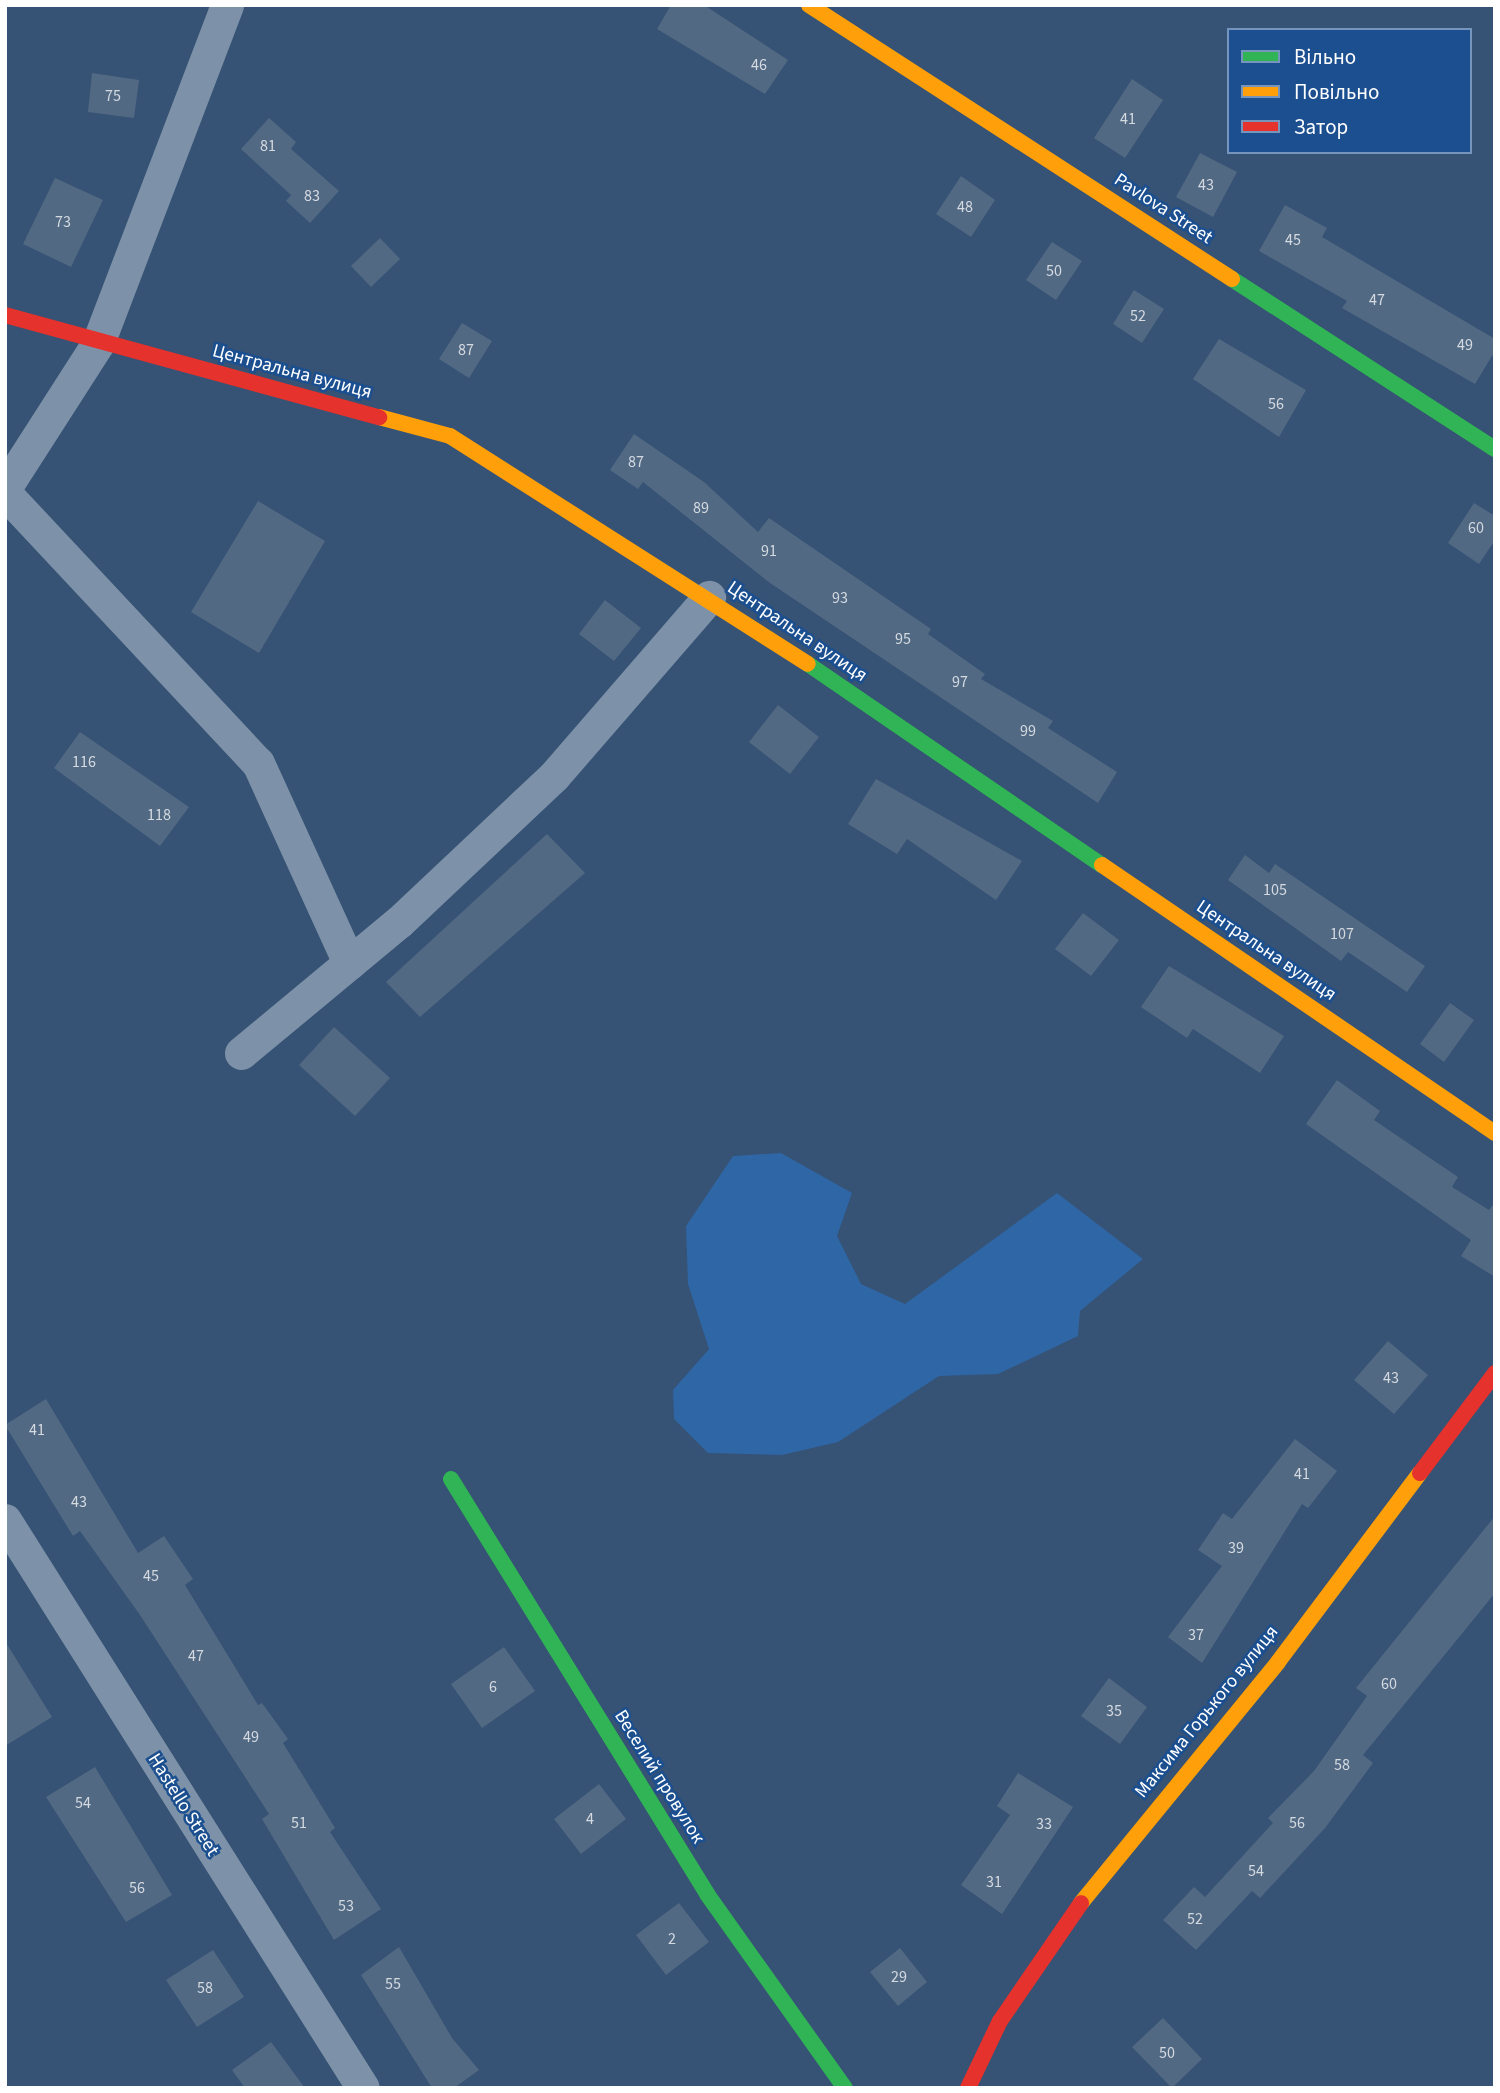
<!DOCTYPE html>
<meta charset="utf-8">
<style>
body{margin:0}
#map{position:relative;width:1500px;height:2093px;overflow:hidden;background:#365274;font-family:"Source Sans 3",sans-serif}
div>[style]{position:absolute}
.green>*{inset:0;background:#2f66a5}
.building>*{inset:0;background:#526984}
.street>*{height:33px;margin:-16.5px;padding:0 16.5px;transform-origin:16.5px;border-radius:16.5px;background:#7d92a8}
.fast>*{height:16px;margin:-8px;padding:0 8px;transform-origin:8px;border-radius:8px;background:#30b455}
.slow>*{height:16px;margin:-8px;padding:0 8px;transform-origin:8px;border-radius:8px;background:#ff9f0a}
.jam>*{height:16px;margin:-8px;padding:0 8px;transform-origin:8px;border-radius:8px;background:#e5322d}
span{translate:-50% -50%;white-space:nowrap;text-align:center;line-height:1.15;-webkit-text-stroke:5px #1b4f8f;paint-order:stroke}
.number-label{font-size:16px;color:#d4dae0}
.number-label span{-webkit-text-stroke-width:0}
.street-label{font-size:19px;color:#fff}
.frame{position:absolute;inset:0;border:7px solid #fff;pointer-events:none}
.legend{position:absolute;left:1227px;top:28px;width:245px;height:126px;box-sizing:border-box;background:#1b4f8f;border:2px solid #7695bc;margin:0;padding:9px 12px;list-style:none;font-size:21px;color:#fff}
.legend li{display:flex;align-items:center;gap:14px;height:35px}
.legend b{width:35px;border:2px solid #7695bc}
</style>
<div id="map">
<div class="green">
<div style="clip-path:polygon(781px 1153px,852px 1193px,837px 1236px,861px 1284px,905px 1304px,1057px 1193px,1143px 1259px,1080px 1311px,1078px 1336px,998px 1374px,939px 1376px,838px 1442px,782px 1455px,708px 1453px,674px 1419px,673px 1390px,709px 1349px,688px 1284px,686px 1226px,733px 1156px)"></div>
</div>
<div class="building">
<div style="clip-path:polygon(671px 5px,704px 5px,788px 60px,765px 94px,657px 29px)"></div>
<div style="clip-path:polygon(92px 73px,139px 80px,134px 118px,88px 112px)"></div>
<div style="clip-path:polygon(1132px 79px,1163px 100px,1125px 158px,1094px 138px)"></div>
<div style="clip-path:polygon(269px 118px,296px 142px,291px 149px,339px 191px,310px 223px,286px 201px,291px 195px,241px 149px)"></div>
<div style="clip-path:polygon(1200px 153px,1237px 172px,1213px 217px,1176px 197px)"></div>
<div style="clip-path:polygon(961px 176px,995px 200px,971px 237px,936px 214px)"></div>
<div style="clip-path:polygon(55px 178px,103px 200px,71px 267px,23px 244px)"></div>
<div style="clip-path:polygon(1285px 205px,1327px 228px,1322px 237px,1495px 339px,1495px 351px,1475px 384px,1342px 308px,1347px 301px,1259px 251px)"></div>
<div style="clip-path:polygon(380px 238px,400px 259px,371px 287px,351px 266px)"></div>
<div style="clip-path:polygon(1052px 242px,1082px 261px,1056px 300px,1026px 280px)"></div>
<div style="clip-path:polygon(1134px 290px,1164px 309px,1142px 343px,1113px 324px)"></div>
<div style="clip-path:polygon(462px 323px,492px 341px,469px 378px,439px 359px)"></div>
<div style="clip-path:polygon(1219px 339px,1306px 390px,1279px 437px,1193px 379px)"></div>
<div style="clip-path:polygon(634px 434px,704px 482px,758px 532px,769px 518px,931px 629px,928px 634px,985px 674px,981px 679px,1053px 721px,1048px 728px,1117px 772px,1098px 803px,770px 583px,643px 482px,638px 489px,610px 470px)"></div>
<div style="clip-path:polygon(258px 501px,325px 541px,259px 653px,191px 612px)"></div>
<div style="clip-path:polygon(1474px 503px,1495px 516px,1495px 540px,1479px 564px,1448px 543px)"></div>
<div style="clip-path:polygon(605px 600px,641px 628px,614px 661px,579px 634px)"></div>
<div style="clip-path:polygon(778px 705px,819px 737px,790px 774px,749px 742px)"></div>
<div style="clip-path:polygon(80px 732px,189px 807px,160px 846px,54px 768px)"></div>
<div style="clip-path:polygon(876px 779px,1022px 861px,996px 900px,907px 839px,897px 854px,848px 824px)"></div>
<div style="clip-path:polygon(547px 834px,585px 873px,420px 1017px,386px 982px)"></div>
<div style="clip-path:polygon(1245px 855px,1269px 873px,1275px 864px,1425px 966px,1407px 992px,1348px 952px,1341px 961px,1228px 880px)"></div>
<div style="clip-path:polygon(1083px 913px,1119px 940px,1091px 976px,1055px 949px)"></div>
<div style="clip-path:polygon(1169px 966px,1284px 1036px,1260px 1073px,1193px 1029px,1187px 1038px,1141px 1007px)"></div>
<div style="clip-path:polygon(1450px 1003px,1474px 1020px,1444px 1062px,1420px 1044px)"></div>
<div style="clip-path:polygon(334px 1027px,390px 1078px,355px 1116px,299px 1065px)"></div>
<div style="clip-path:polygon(1337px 1080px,1380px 1111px,1374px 1120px,1458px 1177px,1452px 1187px,1489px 1210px,1495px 1202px,1495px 1277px,1461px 1256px,1471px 1240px,1306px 1124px)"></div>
<div style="clip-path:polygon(1388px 1341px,1428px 1375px,1394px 1414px,1354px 1380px)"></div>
<div style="clip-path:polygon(46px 1399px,138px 1553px,164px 1536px,193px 1579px,185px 1585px,258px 1705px,262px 1703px,288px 1739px,283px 1743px,335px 1828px,330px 1832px,381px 1909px,334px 1940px,262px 1819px,269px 1814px,140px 1615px,80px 1531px,73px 1536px,5px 1425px)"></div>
<div style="clip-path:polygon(1295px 1439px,1337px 1471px,1308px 1508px,1302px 1504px,1202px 1663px,1168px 1637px,1222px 1566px,1198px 1550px,1223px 1513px,1232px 1519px)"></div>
<div style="clip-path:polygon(1495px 1516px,1495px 1593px,1363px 1755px,1373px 1763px,1325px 1828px,1260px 1898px,1252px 1891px,1196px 1950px,1163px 1920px,1194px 1887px,1205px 1897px,1273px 1823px,1268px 1818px,1314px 1771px,1367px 1696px,1356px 1688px)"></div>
<div style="clip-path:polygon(5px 1641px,52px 1717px,5px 1746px)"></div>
<div style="clip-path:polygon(504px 1647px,535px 1691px,482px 1728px,451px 1684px)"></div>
<div style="clip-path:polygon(1109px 1678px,1147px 1707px,1120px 1744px,1081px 1716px)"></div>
<div style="clip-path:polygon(95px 1767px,172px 1895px,126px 1922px,46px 1797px)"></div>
<div style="clip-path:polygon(1018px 1773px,1073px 1807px,1002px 1914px,961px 1885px,1010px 1815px,997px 1806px)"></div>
<div style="clip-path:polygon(599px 1784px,626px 1819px,581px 1854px,554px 1819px)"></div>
<div style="clip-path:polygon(679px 1903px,709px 1942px,666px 1975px,636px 1935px)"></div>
<div style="clip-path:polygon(399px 1947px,452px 2038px,479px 2070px,454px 2088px,432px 2088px,361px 1975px)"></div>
<div style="clip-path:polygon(900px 1948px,927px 1982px,898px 2006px,870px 1972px)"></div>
<div style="clip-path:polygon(213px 1950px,244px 1997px,197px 2027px,166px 1980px)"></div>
<div style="clip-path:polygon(1163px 2018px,1202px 2059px,1172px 2088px,1132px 2047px)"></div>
<div style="clip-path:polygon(271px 2042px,305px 2088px,245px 2088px,232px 2070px)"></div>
</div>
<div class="street">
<div style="left:5px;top:488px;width:172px;rotate:-57.3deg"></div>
<div style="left:98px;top:343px;width:362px;rotate:-69.1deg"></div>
<div style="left:5px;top:493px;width:370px;rotate:46.9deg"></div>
<div style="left:258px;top:763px;width:220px;rotate:65.5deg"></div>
<div style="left:241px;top:1053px;width:205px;rotate:-39.7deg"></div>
<div style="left:399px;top:922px;width:213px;rotate:-43.3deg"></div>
<div style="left:554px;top:776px;width:237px;rotate:-49.1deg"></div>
<div style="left:5px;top:1520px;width:671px;rotate:57.78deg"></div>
</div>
<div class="fast">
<div style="left:1232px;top:279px;width:313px;rotate:32.9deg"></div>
<div style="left:808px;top:664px;width:356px;rotate:34.4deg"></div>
<div style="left:451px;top:1479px;width:488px;rotate:58.3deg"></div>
<div style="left:707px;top:1894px;width:238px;rotate:54.6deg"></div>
</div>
<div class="slow">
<div style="left:809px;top:5px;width:504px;rotate:32.93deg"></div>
<div style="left:379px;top:417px;width:73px;rotate:15deg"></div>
<div style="left:450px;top:436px;width:424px;rotate:32.5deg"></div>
<div style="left:1102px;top:865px;width:476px;rotate:34.3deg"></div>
<div style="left:1081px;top:1903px;width:311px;rotate:-50.7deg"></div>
<div style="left:1278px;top:1662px;width:236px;rotate:-53.1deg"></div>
</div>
<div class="jam">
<div style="left:5px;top:315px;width:388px;rotate:15.3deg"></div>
<div style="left:1420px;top:1473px;width:125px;rotate:-53.1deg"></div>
<div style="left:968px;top:2088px;width:74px;rotate:-64.5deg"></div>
<div style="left:1000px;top:2021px;width:143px;rotate:-55.5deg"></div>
</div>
<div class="number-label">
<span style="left:759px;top:65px">46</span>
<span style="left:113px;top:96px">75</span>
<span style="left:1128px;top:119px">41</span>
<span style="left:268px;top:146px">81</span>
<span style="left:1206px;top:185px">43</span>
<span style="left:312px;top:196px">83</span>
<span style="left:965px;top:207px">48</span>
<span style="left:63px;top:222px">73</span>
<span style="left:1293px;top:240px">45</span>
<span style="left:1054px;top:271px">50</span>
<span style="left:1377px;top:300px">47</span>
<span style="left:1138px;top:316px">52</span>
<span style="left:1465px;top:345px">49</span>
<span style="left:466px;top:350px">87</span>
<span style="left:1276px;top:404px">56</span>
<span style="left:636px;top:462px">87</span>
<span style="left:701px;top:508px">89</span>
<span style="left:1476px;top:528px">60</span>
<span style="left:769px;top:551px">91</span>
<span style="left:840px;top:598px">93</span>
<span style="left:903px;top:639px">95</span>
<span style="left:960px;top:682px">97</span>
<span style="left:1028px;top:731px">99</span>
<span style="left:84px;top:762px">116</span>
<span style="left:159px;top:815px">118</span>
<span style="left:1275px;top:890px">105</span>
<span style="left:1342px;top:934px">107</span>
<span style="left:1391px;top:1378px">43</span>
<span style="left:37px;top:1430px">41</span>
<span style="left:1302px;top:1474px">41</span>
<span style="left:79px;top:1502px">43</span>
<span style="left:1236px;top:1548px">39</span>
<span style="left:151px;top:1576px">45</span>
<span style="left:1196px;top:1635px">37</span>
<span style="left:196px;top:1656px">47</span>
<span style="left:1389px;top:1684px">60</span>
<span style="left:493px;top:1687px">6</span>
<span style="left:1114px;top:1711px">35</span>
<span style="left:251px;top:1737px">49</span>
<span style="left:1342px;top:1765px">58</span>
<span style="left:83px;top:1803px">54</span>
<span style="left:590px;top:1819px">4</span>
<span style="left:299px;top:1823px">51</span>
<span style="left:1297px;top:1823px">56</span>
<span style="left:1044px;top:1824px">33</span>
<span style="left:1256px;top:1871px">54</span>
<span style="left:994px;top:1882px">31</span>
<span style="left:137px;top:1888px">56</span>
<span style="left:346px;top:1906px">53</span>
<span style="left:1195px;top:1919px">52</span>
<span style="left:672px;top:1939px">2</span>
<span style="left:899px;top:1977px">29</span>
<span style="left:393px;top:1984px">55</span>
<span style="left:205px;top:1988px">58</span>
<span style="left:1167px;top:2053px">50</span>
</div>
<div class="street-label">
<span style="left:1163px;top:209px;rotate:33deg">Pavlova Street</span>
<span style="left:292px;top:372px;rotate:15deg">Центральна вулиця</span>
<span style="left:797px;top:632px;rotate:34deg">Центральна вулиця</span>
<span style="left:1266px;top:951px;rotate:34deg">Центральна вулиця</span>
<span style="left:1207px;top:1712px;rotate:-51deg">Максима Горького вулиця</span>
<span style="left:659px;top:1777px;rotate:58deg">Веселий провулок</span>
<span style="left:183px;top:1805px;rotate:58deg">Hastello Street</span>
</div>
<div class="frame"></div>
<ul class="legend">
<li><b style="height:9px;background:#30b455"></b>Вільно</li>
<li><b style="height:9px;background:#ff9f0a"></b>Повільно</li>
<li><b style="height:9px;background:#e5322d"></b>Затор</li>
</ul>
</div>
